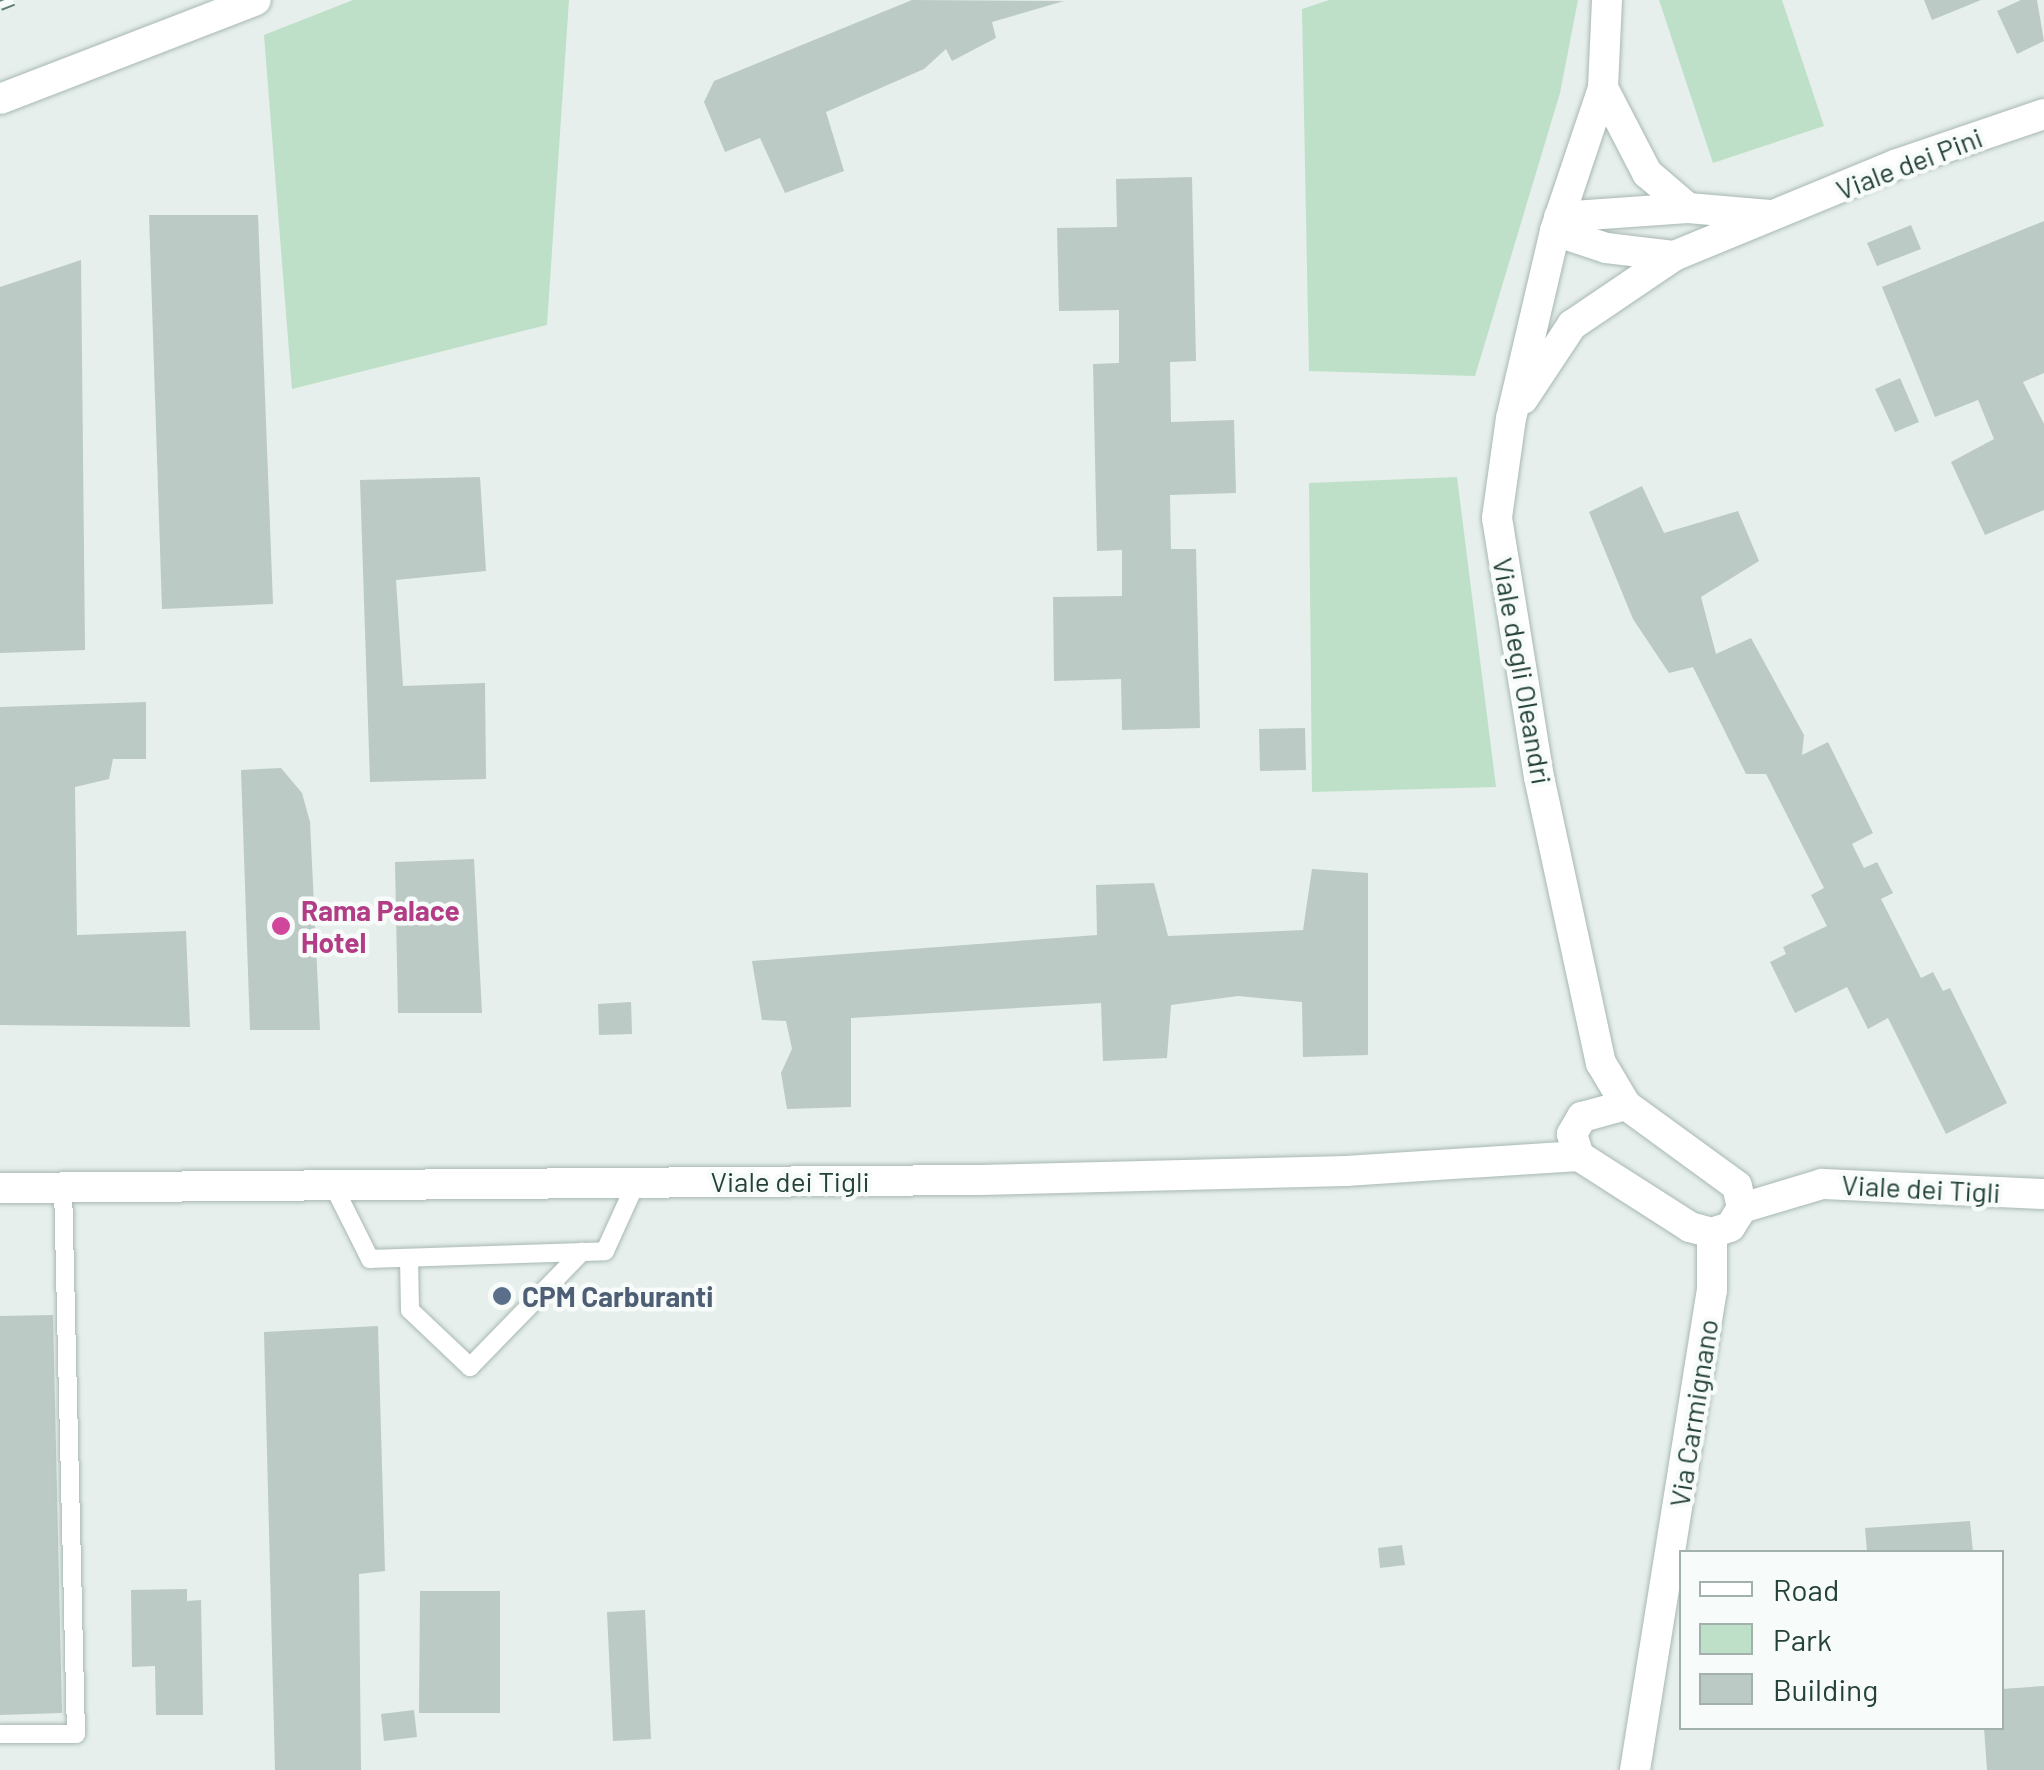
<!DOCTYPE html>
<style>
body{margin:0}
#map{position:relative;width:2044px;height:1770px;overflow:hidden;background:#e6efeb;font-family:Barlow,sans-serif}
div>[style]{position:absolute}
.green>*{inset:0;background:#bfe0c8}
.building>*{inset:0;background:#bbcac4}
.roads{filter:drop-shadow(0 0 2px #a8b8b2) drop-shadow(0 0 2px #a8b8b2)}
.lane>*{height:18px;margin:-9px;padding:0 9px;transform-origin:9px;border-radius:9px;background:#fff}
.street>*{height:30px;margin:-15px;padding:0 15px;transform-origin:15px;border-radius:15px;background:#fff}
.rail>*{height:11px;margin-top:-5.5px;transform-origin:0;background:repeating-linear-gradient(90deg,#f7fbf9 0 22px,#5f7d75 0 44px);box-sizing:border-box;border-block:2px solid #5f7d75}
.dots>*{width:28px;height:28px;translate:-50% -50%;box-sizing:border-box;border:5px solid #f7fbf9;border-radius:50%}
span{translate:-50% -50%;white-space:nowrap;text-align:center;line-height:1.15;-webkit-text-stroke:9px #f7fbf9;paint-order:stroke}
.street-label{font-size:28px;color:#24423a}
.hotel-label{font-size:28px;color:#b23c85;font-weight:700}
.left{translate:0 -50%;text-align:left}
.service-label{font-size:28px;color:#4e5e75;font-weight:700}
.legend{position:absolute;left:1679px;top:1550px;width:325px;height:180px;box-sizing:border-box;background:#f7fbf9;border:2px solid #a3b1ad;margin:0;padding:12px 18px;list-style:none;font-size:30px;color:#24423a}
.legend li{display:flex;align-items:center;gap:20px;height:50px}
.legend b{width:50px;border:2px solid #a3b1ad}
</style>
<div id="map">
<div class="green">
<div style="clip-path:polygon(353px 0,569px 0,547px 325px,292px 389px,264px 35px)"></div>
<div style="clip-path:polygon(1329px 0,1578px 0,1560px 93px,1475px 376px,1309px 371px,1302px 9px)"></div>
<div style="clip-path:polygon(1659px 0,1782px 0,1824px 126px,1713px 163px)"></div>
<div style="clip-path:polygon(1457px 477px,1496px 787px,1312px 792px,1309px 483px)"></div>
</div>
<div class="building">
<div style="clip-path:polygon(912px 0,1064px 1px,992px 22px,996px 38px,952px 61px,946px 49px,924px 69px,826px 112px,844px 171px,785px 193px,760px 138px,725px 152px,704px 102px,714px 81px)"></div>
<div style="clip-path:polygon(1924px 0,1981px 0,1932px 20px)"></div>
<div style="clip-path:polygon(2021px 0,2037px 0,2044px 41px,2017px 54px,1997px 11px)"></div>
<div style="clip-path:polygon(1192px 177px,1196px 361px,1170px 362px,1171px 422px,1234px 420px,1236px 493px,1170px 495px,1171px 549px,1196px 549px,1200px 728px,1122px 730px,1121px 679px,1054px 681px,1053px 597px,1122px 596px,1122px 550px,1097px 551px,1093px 364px,1119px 363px,1119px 310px,1059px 311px,1057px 228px,1117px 227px,1116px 179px)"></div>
<div style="clip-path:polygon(149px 215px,258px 215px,273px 604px,162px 609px)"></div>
<div style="clip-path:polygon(2044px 221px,2044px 373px,2023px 382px,2044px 424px,2044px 510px,1985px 535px,1951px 462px,1994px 439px,1978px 400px,1935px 417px,1882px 287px)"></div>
<div style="clip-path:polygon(1911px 225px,1921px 249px,1877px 266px,1867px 243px)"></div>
<div style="clip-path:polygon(81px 260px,85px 650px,0 653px,0 287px)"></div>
<div style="clip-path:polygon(1900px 378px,1919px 422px,1895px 432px,1875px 389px)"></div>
<div style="clip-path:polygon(480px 477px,486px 571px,396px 580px,403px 686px,485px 683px,486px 779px,370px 782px,360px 480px)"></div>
<div style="clip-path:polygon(1642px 486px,1664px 533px,1738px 511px,1759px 561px,1701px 597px,1716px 654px,1751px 638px,1804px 735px,1802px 755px,1828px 742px,1873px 833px,1852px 844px,1864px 868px,1877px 862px,1893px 893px,1881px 899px,1921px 978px,1933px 972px,1943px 991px,1950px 988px,2007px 1103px,1946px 1134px,1888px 1018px,1868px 1029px,1847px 987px,1795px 1013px,1770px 962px,1786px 954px,1783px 947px,1827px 926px,1811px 895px,1824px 888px,1766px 774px,1746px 774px,1693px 667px,1669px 673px,1633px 619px,1589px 512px)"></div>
<div style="clip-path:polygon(146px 702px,146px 759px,113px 759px,109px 779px,75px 787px,77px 935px,186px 931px,190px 1027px,0 1025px,0 707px)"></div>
<div style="clip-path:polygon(1305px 728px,1306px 770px,1260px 771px,1259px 729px)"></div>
<div style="clip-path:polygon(281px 768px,302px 793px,310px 822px,320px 1030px,250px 1030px,241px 770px)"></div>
<div style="clip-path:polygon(474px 859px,482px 1013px,398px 1013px,395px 862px)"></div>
<div style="clip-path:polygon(1312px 869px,1368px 873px,1368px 1055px,1303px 1057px,1302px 1002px,1238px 996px,1171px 1005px,1167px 1058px,1103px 1061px,1101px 1003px,851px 1018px,851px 1107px,787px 1109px,781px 1073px,792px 1049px,786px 1021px,762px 1020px,752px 961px,1097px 935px,1096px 885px,1154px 883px,1168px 936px,1303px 930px)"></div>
<div style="clip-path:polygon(631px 1002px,632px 1034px,599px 1035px,598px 1004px)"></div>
<div style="clip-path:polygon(53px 1315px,62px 1713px,0 1715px,0 1316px)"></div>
<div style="clip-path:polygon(378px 1326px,385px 1571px,359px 1574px,361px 1770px,275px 1770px,264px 1332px)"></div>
<div style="clip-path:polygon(1970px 1521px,1973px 1552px,1867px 1552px,1865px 1528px)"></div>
<div style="clip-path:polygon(1402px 1545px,1405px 1565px,1380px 1568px,1378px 1548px)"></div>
<div style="clip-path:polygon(187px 1589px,187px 1601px,201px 1600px,203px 1715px,156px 1715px,155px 1666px,132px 1667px,131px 1590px)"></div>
<div style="clip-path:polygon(420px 1591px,500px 1591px,500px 1713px,419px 1713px)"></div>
<div style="clip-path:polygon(645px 1610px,651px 1739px,613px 1741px,607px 1612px)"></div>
<div style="clip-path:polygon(2044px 1686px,2044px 1770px,1987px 1770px,1984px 1728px,2002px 1728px,2002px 1689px)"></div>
<div style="clip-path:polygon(414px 1710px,417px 1737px,384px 1741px,381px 1714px)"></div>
</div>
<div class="roads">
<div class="lane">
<div style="left:333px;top:1185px;width:83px;rotate:63.4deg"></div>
<div style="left:370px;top:1259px;width:235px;rotate:-1.9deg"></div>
<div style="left:605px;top:1251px;width:75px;rotate:-65.5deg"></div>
<div style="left:409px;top:1258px;width:52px;rotate:88.9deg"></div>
<div style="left:410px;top:1310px;width:83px;rotate:43.5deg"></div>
<div style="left:470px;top:1367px;width:161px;rotate:-45.8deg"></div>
<div style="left:0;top:1734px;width:76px"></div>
<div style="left:76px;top:1734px;width:546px;rotate:-91.36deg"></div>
</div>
<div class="street">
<div style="left:1607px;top:0;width:88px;rotate:92.6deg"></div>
<div style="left:1603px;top:88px;width:151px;rotate:108.6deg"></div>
<div style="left:1555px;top:231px;width:192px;rotate:103.2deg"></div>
<div style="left:1511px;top:418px;width:101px;rotate:98deg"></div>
<div style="left:1497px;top:518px;width:262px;rotate:80.8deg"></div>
<div style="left:1539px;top:777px;width:293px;rotate:77.8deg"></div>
<div style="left:1601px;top:1063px;width:49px;rotate:59.2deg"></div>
<div style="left:1603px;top:88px;width:96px;rotate:62.6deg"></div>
<div style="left:1647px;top:173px;width:54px;rotate:40.5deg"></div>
<div style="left:1688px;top:208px;width:82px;rotate:4.9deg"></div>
<div style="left:0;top:99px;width:274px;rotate:-21.1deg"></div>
<div style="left:1559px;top:217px;width:129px;rotate:-4deg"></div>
<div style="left:1555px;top:231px;width:54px;rotate:18.4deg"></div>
<div style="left:1606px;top:248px;width:68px;rotate:6.7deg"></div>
<div style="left:1523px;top:399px;width:89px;rotate:-56.5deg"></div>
<div style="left:1572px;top:325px;width:123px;rotate:-34.1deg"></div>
<div style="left:1674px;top:256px;width:241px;rotate:-22.4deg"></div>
<div style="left:1897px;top:164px;width:155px;rotate:-18.8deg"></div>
<div style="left:1626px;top:1105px;width:137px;rotate:36.1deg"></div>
<div style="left:1737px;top:1186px;width:23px;rotate:77deg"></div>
<div style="left:1742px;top:1208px;width:22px;rotate:122deg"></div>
<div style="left:1730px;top:1227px;width:19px;rotate:162deg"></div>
<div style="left:1712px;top:1233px;width:23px;rotate:-165deg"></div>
<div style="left:1690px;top:1227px;width:132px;rotate:-147.4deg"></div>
<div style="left:1579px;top:1156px;width:23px;rotate:-108deg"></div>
<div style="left:1572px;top:1134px;width:20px;rotate:-60deg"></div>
<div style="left:1582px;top:1117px;width:46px;rotate:-15.3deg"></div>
<div style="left:0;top:1188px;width:980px;rotate:-0.47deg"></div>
<div style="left:980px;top:1180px;width:366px;rotate:-1.4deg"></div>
<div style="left:1346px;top:1171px;width:233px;rotate:-3.7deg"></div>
<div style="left:1742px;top:1208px;width:84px;rotate:-16.7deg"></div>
<div style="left:1822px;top:1184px;width:222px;rotate:2.6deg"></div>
<div style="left:1635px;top:1770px;width:486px;rotate:-80.9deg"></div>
<div style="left:1712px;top:1290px;width:57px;rotate:-90deg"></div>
</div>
</div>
<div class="rail">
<div style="left:0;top:5px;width:14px;rotate:-21deg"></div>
</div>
<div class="dots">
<div style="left:281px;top:926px;background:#d1479c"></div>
<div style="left:502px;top:1296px;background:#5c6f8a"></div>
</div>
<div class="street-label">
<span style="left:1909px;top:163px;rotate:-21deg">Viale dei Pini</span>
<span style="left:1523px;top:671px;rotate:80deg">Viale degli Oleandri</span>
<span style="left:790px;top:1181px">Viale dei Tigli</span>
<span style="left:1921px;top:1188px;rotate:3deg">Viale dei Tigli</span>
<span style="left:1693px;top:1413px;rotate:-81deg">Via Carmignano</span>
</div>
<div class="hotel-label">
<span class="left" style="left:301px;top:926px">Rama Palace<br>Hotel</span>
</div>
<div class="service-label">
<span class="left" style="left:522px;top:1296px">CPM Carburanti</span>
</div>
<ul class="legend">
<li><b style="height:12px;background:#fff"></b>Road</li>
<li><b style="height:28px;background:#bfe0c8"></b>Park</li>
<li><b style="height:28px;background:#bbcac4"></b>Building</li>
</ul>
</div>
